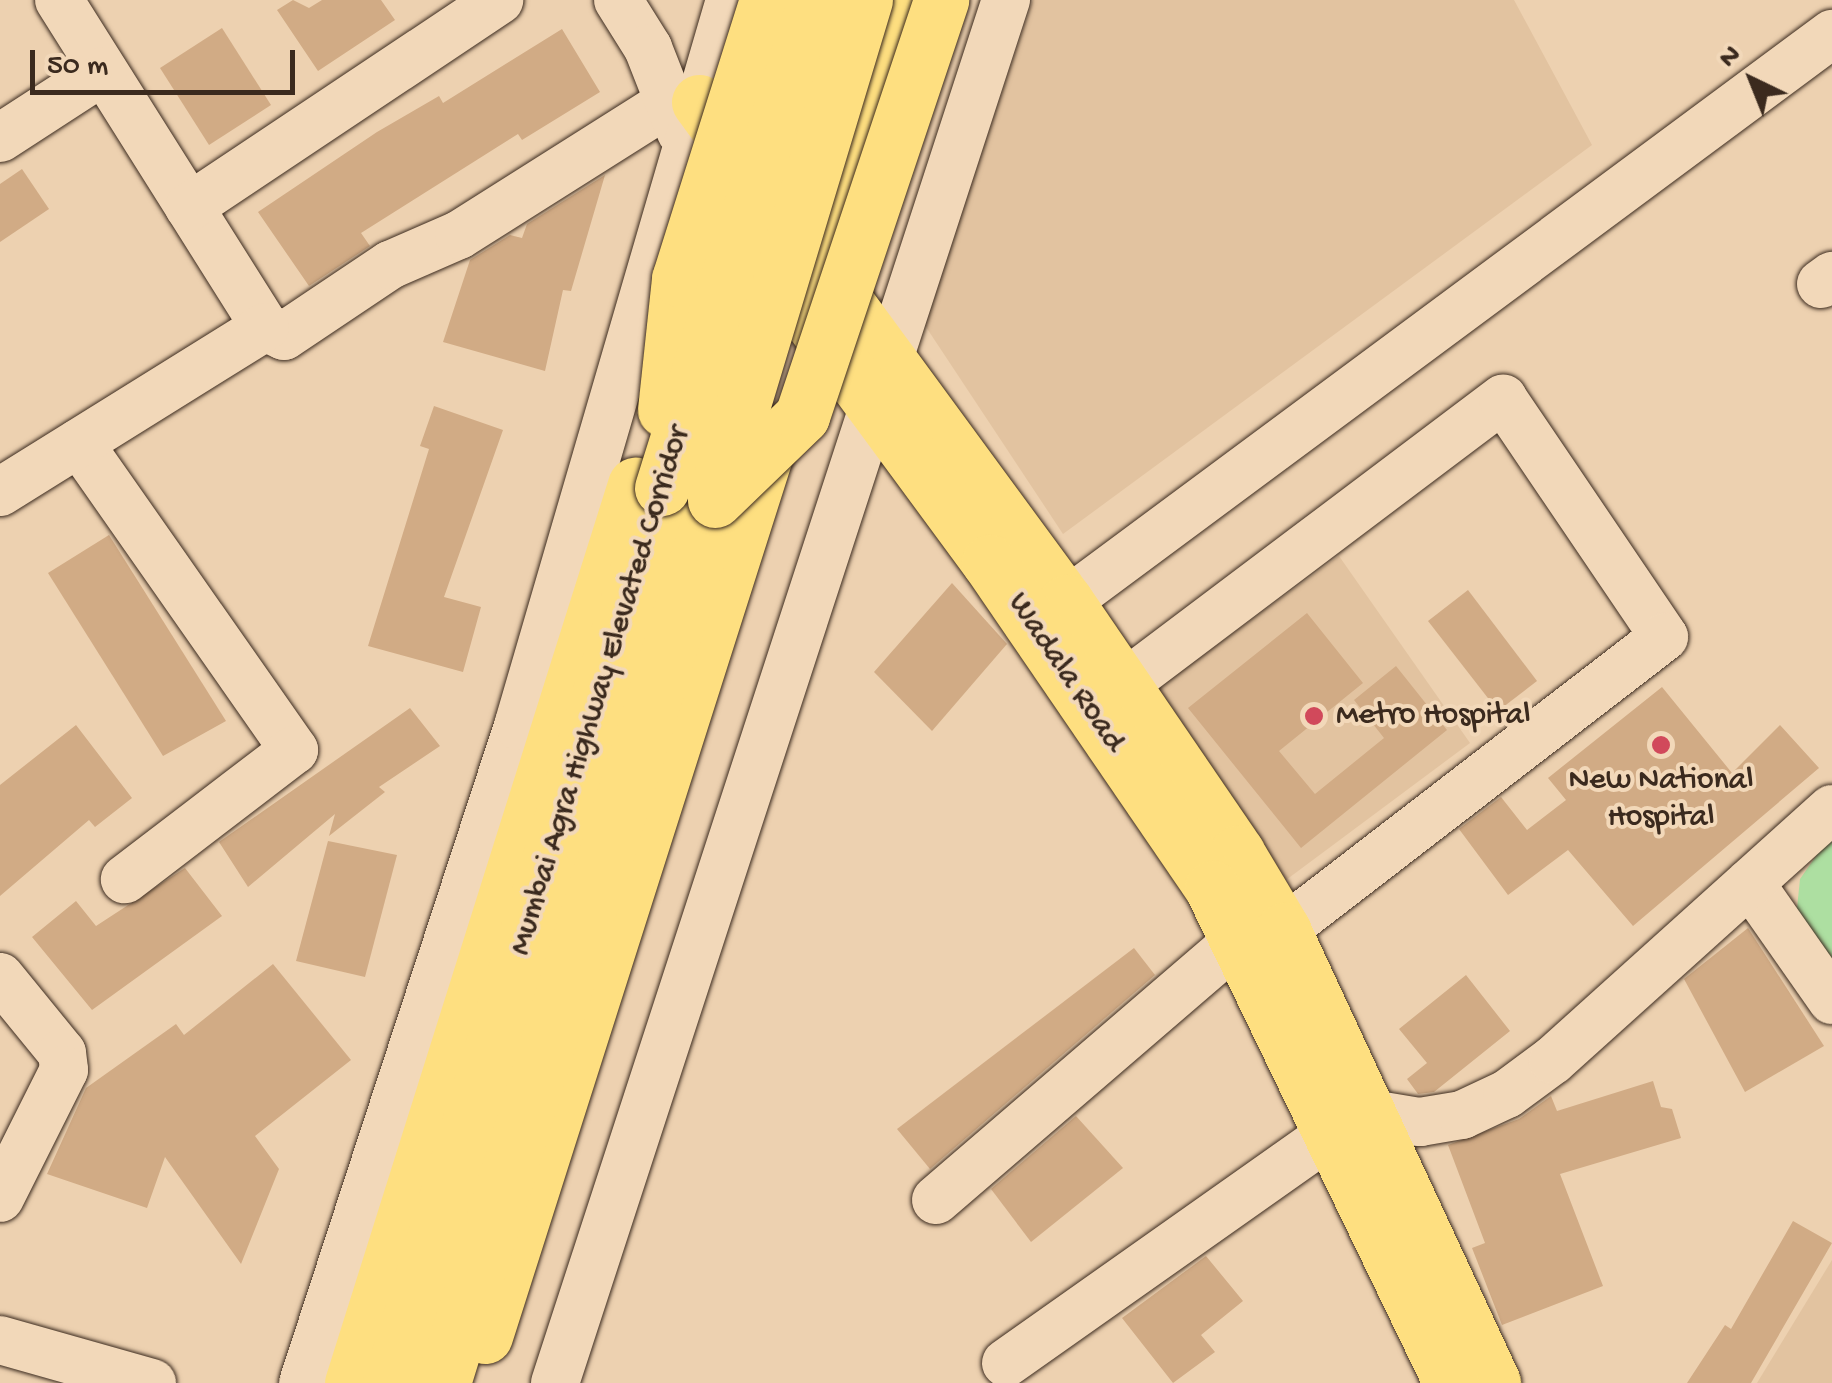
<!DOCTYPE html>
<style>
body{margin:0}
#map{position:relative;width:1832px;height:1383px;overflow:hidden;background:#edd1b0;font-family:"Gochi Hand",sans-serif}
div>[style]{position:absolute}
.built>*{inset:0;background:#e2c3a0}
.green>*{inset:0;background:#addfa1}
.building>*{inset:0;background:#d1ab85}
.roads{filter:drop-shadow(0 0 2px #3b2a1e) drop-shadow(0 0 2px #3b2a1e)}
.minor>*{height:48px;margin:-24px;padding:0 24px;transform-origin:24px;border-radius:24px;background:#f2d8b9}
.major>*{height:55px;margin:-27.5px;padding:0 27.5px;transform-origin:27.5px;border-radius:27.5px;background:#fedf80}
.highway>*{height:55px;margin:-27.5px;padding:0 27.5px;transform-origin:27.5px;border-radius:27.5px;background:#fedf80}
.bridges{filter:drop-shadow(0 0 2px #3b2a1e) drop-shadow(0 0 2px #3b2a1e)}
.highway-bridge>*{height:55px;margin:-27.5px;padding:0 27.5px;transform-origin:27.5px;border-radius:27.5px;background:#fedf80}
.dots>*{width:28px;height:28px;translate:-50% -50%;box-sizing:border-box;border:5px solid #f2d8b9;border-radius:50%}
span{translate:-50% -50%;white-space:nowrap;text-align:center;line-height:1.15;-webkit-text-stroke:8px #f2d8b9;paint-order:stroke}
.street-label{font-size:32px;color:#3b2a1e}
.poi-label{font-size:32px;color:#3b2a1e}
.left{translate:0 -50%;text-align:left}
.north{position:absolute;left:1702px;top:30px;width:100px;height:100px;-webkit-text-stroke:8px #f2d8b9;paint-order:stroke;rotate:317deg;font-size:28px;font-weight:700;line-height:40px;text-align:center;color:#3b2a1e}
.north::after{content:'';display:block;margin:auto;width:35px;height:45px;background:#3b2a1e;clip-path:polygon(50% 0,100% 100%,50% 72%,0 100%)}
.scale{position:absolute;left:30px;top:50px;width:265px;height:45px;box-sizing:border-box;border:5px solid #3b2a1e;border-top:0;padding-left:12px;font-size:30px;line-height:35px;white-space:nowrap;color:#3b2a1e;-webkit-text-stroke:8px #f2d8b9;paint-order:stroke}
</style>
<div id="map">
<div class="built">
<div style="clip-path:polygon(1033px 0,1514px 0,1592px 145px,1063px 534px,924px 324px)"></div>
<div style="clip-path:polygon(1339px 556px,1470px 743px,1286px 880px,1158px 688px)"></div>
<div style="clip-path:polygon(1832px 1260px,1832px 1383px,1757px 1383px)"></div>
</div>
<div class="green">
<div style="clip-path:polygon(1832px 833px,1832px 966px,1796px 918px,1800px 879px)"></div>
</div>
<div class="building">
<div style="clip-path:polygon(293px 0,309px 8px,322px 0,381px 0,395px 20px,318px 71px,277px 10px)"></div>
<div style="clip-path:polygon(222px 28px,271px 105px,209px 145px,160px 68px)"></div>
<div style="clip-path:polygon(562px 29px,600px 92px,522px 140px,518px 134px,361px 233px,370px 246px,309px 286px,258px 212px,377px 132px,439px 96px,443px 103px)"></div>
<div style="clip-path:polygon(22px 169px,49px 209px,0 242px,0 184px)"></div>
<div style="clip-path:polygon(605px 175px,571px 291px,563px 290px,545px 371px,443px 342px,470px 260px,510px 235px,522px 238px,527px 224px)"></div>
<div style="clip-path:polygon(434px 406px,503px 430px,444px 597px,481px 607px,463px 672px,368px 646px,429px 449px,420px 446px)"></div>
<div style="clip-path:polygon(109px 535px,226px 721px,163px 756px,48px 573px)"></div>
<div style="clip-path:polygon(952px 583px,1007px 644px,932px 731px,874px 672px)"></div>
<div style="clip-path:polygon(1468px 590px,1537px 681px,1498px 711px,1428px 621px)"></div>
<div style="clip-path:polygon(1307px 613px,1363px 683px,1279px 751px,1315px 794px,1384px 738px,1354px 700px,1396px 666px,1447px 730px,1301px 848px,1188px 708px)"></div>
<div style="clip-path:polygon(1662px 687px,1732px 773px,1780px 725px,1819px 768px,1633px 926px,1568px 850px,1508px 895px,1459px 829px,1501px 797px,1527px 830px,1566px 800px,1548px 778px)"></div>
<div style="clip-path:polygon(410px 708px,440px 746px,379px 787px,385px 792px,329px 836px,335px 814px,248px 887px,219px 842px)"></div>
<div style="clip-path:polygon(76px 725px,132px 798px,95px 827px,89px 820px,0 896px,0 785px)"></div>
<div style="clip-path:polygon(328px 841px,397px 855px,365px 977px,296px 961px)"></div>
<div style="clip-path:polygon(185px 868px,222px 916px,92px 1010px,32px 937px,76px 901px,96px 926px)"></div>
<div style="clip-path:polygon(1748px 928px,1824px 1046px,1745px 1092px,1684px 979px)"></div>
<div style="clip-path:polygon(1134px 948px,1155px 975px,930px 1169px,897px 1129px)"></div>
<div style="clip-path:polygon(273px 964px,351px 1060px,255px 1136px,279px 1169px,241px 1264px,165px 1157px,147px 1208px,47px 1174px,86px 1088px,176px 1024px,184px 1035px)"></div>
<div style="clip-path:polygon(1466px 975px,1510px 1031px,1434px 1092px,1418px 1094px,1407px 1079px,1427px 1063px,1399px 1029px)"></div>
<div style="clip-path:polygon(1653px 1081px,1661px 1107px,1672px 1109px,1681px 1138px,1560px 1174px,1603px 1286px,1502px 1325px,1472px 1248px,1485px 1243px,1448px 1145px,1519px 1119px,1551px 1096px,1557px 1111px)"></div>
<div style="clip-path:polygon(1076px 1116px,1123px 1168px,1031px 1242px,991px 1189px)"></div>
<div style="clip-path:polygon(1793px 1221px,1832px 1243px,1751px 1383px,1687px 1383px,1725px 1325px,1731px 1329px)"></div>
<div style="clip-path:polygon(1206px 1256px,1243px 1301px,1201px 1335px,1215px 1352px,1173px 1383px,1122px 1318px)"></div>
</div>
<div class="roads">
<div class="minor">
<div style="left:59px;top:0;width:386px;rotate:57.8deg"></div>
<div style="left:265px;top:327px;width:21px;rotate:25deg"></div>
<div style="left:284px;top:336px;width:128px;rotate:-33.8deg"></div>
<div style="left:390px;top:265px;width:75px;rotate:-23.5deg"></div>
<div style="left:459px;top:235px;width:249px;rotate:-32.3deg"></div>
<div style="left:618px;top:0;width:57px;rotate:58deg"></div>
<div style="left:648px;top:48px;width:90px;rotate:68.6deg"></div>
<div style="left:0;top:138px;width:123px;rotate:-33deg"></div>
<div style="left:189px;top:207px;width:373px;rotate:-33.7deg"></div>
<div style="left:1821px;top:284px;width:14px;rotate:-36deg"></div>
<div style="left:79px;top:443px;width:375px;rotate:55deg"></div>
<div style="left:294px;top:750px;width:213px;rotate:142.6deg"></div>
<div style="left:0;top:492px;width:312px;rotate:-31.9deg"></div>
<div style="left:1066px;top:602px;width:954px;rotate:-36.56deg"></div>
<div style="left:1123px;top:685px;width:476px;rotate:-37deg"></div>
<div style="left:1503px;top:399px;width:287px;rotate:55.9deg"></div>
<div style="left:1664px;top:637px;width:481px;rotate:142.4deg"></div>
<div style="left:1750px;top:883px;width:143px;rotate:55deg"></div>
<div style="left:0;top:977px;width:98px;rotate:50.8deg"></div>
<div style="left:62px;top:1053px;width:17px;rotate:83deg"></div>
<div style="left:64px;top:1070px;width:143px;rotate:116.6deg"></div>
<div style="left:1371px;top:1114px;width:50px;rotate:9.3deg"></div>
<div style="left:1420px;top:1122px;width:43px;rotate:-9.5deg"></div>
<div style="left:1462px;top:1115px;width:50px;rotate:-25deg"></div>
<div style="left:1507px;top:1094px;width:57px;rotate:-36.5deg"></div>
<div style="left:1553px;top:1060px;width:375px;rotate:-42deg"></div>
<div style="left:936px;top:1200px;width:394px;rotate:-40.7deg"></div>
<div style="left:0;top:1340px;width:158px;rotate:15.8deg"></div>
<div style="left:1006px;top:1363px;width:400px;rotate:-35.2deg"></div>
<div style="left:303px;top:1383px;width:691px;rotate:-71.88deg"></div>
<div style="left:518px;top:726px;width:756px;rotate:-73.72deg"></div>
<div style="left:555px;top:1383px;width:1455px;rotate:-71.94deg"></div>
</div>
<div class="major">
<div style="left:699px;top:102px;width:620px;rotate:53.72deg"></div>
<div style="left:1066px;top:602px;width:304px;rotate:55.7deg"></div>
<div style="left:1237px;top:853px;width:90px;rotate:59.1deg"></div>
<div style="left:1283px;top:930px;width:499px;rotate:65.1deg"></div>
<div style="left:833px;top:240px;width:252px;rotate:-72.4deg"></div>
<div style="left:756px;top:246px;width:393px;rotate:53.6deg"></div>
<div style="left:989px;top:562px;width:395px;rotate:55.6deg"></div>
<div style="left:1212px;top:888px;width:550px;rotate:64.23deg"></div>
<div style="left:485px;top:1336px;width:943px;rotate:-72.35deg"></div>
<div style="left:352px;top:1383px;width:942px;rotate:-72.51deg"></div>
</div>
<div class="highway">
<div style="left:390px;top:1383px;width:935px;rotate:-73.1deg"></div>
<div style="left:443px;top:1383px;width:924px;rotate:-72.88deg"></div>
</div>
</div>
<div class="bridges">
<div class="highway-bridge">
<div style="left:665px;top:410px;width:132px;rotate:-83.9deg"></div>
<div style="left:679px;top:279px;width:293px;rotate:-72.5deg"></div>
<div style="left:662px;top:488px;width:511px;rotate:-72.59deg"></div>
<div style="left:715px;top:497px;width:519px;rotate:-73.21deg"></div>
<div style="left:715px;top:500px;width:121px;rotate:-44deg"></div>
<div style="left:802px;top:416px;width:439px;rotate:-71.5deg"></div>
</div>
</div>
<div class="dots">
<div style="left:1314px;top:716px;background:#d1495b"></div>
<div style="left:1661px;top:745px;background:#d1495b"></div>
</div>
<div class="street-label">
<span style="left:1065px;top:673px;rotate:56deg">Wadala Road</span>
<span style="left:601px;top:691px;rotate:-73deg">Mumbai Agra Highway Elevated Corridor</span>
</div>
<div class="poi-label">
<span class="left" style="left:1336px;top:716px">Metro Hospital</span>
<span style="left:1661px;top:800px">New National<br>Hospital</span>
</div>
<div class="north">N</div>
<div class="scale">50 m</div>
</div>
